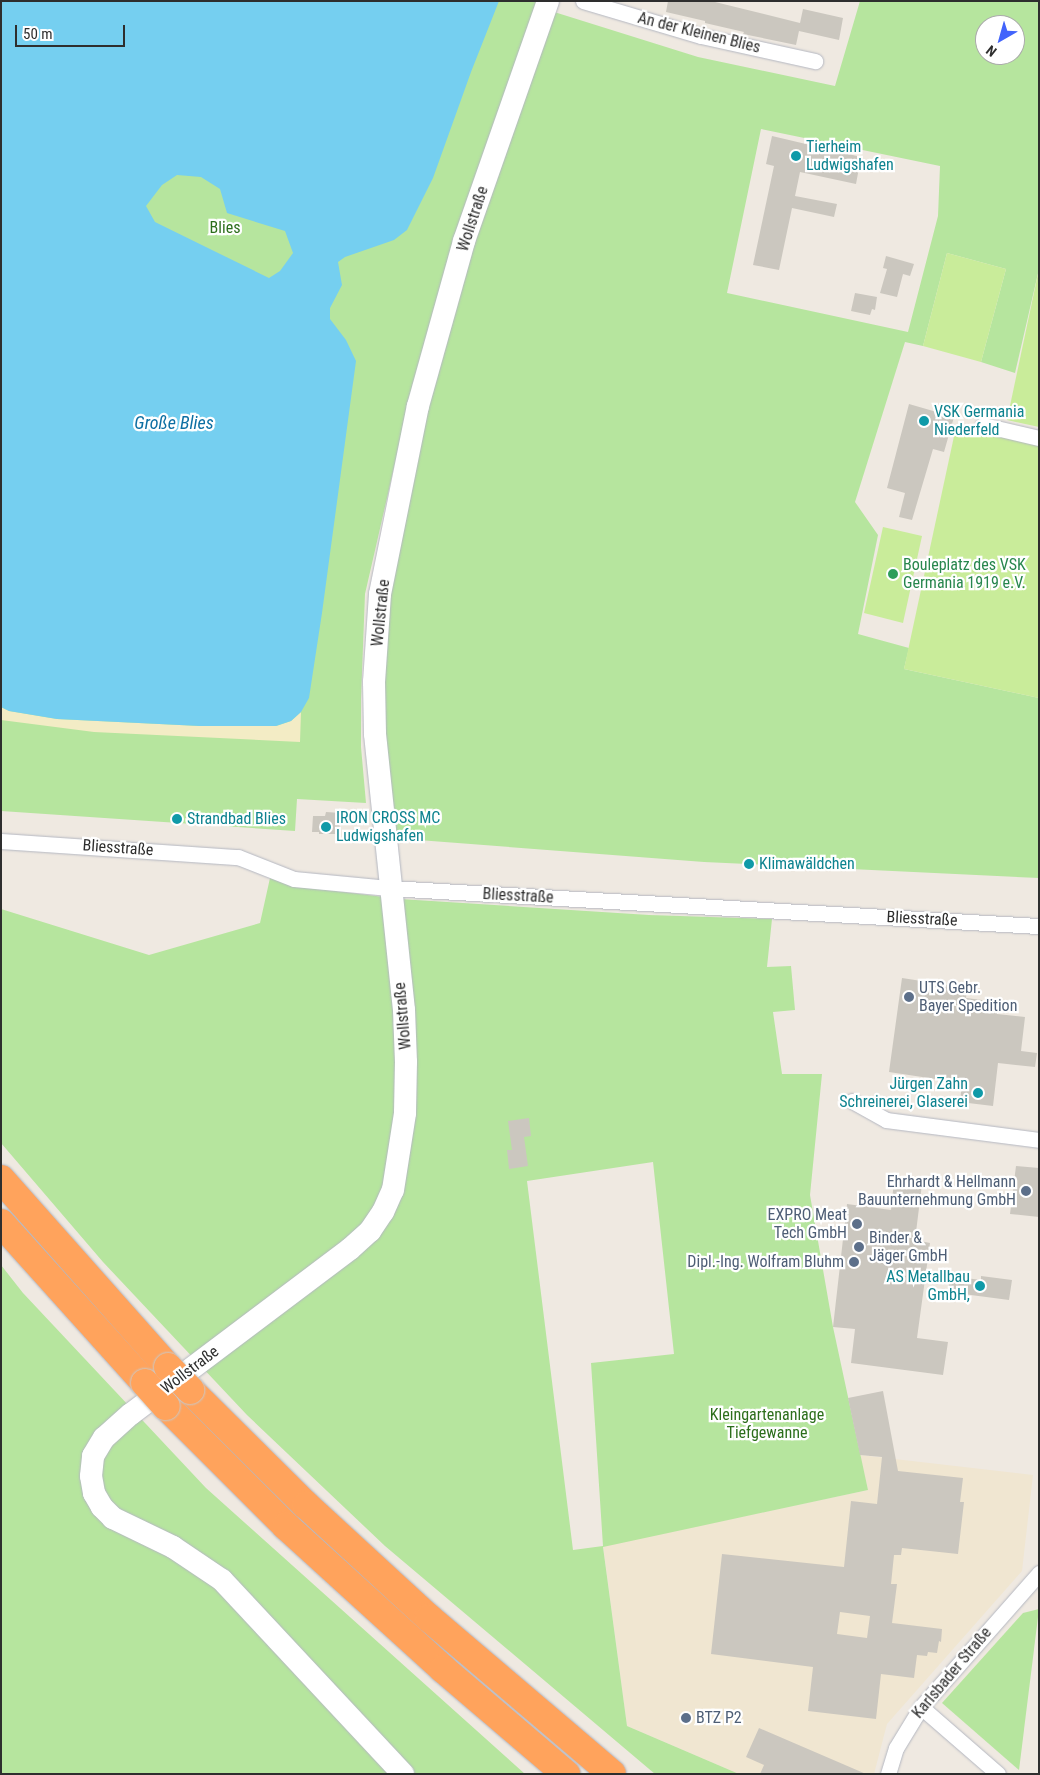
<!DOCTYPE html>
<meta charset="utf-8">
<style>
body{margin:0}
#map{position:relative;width:1040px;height:1775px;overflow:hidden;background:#efe9e1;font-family:"Roboto Condensed",sans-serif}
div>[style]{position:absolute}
.education>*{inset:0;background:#f0e6d1}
.green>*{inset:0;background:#b6e59e}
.sand>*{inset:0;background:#f3ecc5}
.pitch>*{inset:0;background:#c9ec9a}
.water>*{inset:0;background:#75cff0}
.building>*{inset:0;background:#cbc7bf}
.roads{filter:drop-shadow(0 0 1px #b4b7c1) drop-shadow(0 0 1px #b4b7c1)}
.street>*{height:15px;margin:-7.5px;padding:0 7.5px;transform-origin:7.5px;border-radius:7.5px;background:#fff}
.secondary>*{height:22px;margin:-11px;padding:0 11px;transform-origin:11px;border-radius:11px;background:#fff}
.highway>*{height:28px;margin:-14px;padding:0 14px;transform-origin:14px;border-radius:14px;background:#ffa35c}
.bridges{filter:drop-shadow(0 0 1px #c9c9c9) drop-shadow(0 0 1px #c9c9c9)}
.highway-bridge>*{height:28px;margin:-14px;padding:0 14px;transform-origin:14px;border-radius:14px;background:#ffa35c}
.dots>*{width:14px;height:14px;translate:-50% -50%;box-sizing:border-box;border:2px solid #fff;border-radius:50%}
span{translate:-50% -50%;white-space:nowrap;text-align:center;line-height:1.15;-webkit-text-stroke:4.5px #fff;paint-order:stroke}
.street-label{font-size:16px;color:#2e2e2e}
.culture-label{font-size:16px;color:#0d838f}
.left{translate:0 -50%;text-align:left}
.right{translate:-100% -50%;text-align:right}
.park-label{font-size:16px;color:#2c6e1b}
.leisure-label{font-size:16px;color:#27864d}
.service-label{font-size:16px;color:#4e5e75}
.water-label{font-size:18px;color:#0d6fa3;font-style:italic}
.frame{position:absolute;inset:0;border:2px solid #2e2e2e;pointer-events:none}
.north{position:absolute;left:975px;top:15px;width:50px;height:50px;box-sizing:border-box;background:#fff;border:1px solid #ababab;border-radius:50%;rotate:218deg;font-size:14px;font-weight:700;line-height:20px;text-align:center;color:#2e2e2e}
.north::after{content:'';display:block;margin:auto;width:18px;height:22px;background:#4264fb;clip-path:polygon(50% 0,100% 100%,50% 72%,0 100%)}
.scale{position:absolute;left:15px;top:25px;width:110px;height:22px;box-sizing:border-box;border:2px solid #2e2e2e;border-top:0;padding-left:6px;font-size:15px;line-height:18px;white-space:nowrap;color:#2e2e2e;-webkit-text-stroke:4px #fff;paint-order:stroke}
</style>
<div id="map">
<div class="education">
<div style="clip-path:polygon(860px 1455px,1033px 1475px,1022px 1571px,887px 1724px,874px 1774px,739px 1774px,627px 1726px,603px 1546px,868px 1490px)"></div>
</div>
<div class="green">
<div style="clip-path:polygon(1px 1px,540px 1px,409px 402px,365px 594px,361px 699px,361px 747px,366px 803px,297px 799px,295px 831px,1px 811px)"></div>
<div style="clip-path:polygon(evenodd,860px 1px,1039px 1px,1039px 269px,1015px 373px,981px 362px,1006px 269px,947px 253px,923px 346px,905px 342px,855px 502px,878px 535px,858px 634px,909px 648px,904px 669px,1039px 698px,1039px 878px,704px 862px,392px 838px,383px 737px,385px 597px,425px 403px,471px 243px,551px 11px,698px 57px,835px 86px,860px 1px,985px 25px,1015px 25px,1015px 55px,985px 55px,985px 25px,860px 1px,761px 129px,940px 166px,938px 216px,908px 332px,727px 293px,761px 129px)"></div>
<div style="clip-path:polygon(evenodd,270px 878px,295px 886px,400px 899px,649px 915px,772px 919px,767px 967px,791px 966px,795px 1010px,773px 1012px,782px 1074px,822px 1074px,810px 1195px,833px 1327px,868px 1490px,603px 1547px,627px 1726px,739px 1774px,655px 1774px,385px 1546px,247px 1415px,103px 1262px,1px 1143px,1px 909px,149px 955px,260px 923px,270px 878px,653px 1162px,674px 1354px,591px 1363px,603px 1546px,573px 1550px,527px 1181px,653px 1162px)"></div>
<div style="clip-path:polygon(1px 1265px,23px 1293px,206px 1488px,525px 1774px,1px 1774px)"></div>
<div style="clip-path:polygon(1039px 1609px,1019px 1770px,942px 1703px,1023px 1613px)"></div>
</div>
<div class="sand">
<div style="clip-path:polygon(1px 707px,9px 711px,57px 719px,200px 726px,276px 726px,291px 721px,301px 712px,300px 742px,94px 732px,1px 720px)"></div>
</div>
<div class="pitch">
<div style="clip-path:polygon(947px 253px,1006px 269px,981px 362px,923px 346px)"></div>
<div style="clip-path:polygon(1039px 269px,1039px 427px,1007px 420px)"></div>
<div style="clip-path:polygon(956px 427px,1039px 445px,1039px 698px,904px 669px)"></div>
<div style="clip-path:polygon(883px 527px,922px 536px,903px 623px,864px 613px)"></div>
</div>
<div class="water">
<div style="clip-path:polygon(evenodd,1px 1px,499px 1px,471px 72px,433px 178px,407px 230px,394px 240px,345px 257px,338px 262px,342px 285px,330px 308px,330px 319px,346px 340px,356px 361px,322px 613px,309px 698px,301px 712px,291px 721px,276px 726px,200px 726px,57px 719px,9px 711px,1px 707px,1px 1px,177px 175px,201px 177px,220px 189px,227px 213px,285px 231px,293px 253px,280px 271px,269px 278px,155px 222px,146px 206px,162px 185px,177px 175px)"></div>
</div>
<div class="building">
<div style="clip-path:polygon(668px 1px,711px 1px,800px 23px,803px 9px,843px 18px,839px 40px,799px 31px,796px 45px,743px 34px,744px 32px,705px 23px,705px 21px,666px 12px)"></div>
<div style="clip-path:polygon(772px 136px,861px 157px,856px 184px,800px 172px,795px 196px,837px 204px,834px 217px,792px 208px,779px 270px,753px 265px,774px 166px,766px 164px)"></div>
<div style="clip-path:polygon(886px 256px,914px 264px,910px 276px,903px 274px,897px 297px,880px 293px,887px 269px,883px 268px)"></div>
<div style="clip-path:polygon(855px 293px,877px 297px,875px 310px,872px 309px,870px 315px,851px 311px)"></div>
<div style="clip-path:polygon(909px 404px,954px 417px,944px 452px,933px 449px,912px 520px,899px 517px,905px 493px,887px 488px)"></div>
<div style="clip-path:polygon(326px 812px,341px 813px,339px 834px,319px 834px,319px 832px,312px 832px,313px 816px,325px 816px)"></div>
<div style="clip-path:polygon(902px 978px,967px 988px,966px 998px,998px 1002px,997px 1014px,1025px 1017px,1021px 1051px,1037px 1053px,1035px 1067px,998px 1063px,993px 1106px,960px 1102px,962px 1083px,889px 1072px)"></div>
<div style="clip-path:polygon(529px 1118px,531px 1136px,524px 1137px,528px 1166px,509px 1169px,507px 1150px,512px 1150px,508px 1121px)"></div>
<div style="clip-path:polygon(1016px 1166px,1039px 1168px,1039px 1217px,1010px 1214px)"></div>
<div style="clip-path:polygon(894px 1181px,922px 1184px,915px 1240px,930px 1243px,917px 1338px,948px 1342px,943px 1375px,851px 1363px,855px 1329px,833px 1327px,847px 1204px,891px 1210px)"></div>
<div style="clip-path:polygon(950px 1276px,981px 1280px,981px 1276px,1012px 1280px,1009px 1300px,948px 1292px)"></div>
<div style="clip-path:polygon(evenodd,883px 1391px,898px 1471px,963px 1478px,960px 1502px,964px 1502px,958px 1554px,902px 1548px,901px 1555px,894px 1555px,891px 1584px,897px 1584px,892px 1623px,942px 1629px,941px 1642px,939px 1641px,937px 1653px,928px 1652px,927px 1656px,917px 1655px,914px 1678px,881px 1674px,876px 1719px,808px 1711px,813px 1667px,711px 1654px,722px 1554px,844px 1567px,851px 1501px,877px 1504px,882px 1457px,860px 1455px,848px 1398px,883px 1391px,840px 1612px,870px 1616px,867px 1638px,837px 1634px,840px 1612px)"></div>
<div style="clip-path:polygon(759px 1728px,866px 1774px,760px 1774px,764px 1765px,746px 1757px)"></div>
</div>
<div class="roads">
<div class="street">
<div style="left:583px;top:1px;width:123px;rotate:16.5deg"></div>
<div style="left:701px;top:36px;width:117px;rotate:12.4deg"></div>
<div style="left:983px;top:425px;width:57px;rotate:13.1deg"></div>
<div style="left:1px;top:841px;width:238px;rotate:3.9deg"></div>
<div style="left:238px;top:857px;width:60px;rotate:21.4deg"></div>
<div style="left:294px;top:879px;width:95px;rotate:5.4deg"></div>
<div style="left:389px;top:888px;width:651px;rotate:3.35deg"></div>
<div style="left:852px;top:1101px;width:39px;rotate:29deg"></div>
<div style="left:886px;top:1120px;width:154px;rotate:7.4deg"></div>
<div style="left:921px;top:1707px;width:102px;rotate:41deg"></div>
<div style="left:888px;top:1774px;width:27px;rotate:-73deg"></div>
<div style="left:896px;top:1748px;width:48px;rotate:-58.6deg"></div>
<div style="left:921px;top:1707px;width:179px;rotate:-48.6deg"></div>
</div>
<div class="secondary">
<div style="left:403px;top:1774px;width:265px;rotate:-133deg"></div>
<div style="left:222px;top:1580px;width:59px;rotate:-146deg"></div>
<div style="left:173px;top:1547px;width:67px;rotate:-154.2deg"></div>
<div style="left:113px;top:1518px;width:16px;rotate:-135deg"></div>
<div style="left:102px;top:1507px;width:16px;rotate:-120deg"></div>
<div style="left:94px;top:1493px;width:17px;rotate:-100deg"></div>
<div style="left:91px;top:1476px;width:20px;rotate:-84deg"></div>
<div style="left:93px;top:1456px;width:21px;rotate:-59deg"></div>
<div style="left:104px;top:1438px;width:36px;rotate:-42deg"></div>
<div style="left:131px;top:1414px;width:274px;rotate:-37deg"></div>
<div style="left:350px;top:1249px;width:27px;rotate:-42deg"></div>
<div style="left:370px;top:1231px;width:23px;rotate:-56deg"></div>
<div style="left:383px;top:1212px;width:24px;rotate:-66deg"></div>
<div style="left:393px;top:1190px;width:78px;rotate:-81.1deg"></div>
<div style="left:405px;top:1113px;width:51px;rotate:-88.9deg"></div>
<div style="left:406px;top:1062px;width:52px;rotate:-92.2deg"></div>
<div style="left:404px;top:1010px;width:278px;rotate:-96deg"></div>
<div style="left:375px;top:734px;width:52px;rotate:-91.1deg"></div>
<div style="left:374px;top:682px;width:88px;rotate:-86.1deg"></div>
<div style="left:380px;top:594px;width:192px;rotate:-78.6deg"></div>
<div style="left:418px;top:406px;width:171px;rotate:-74.4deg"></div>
<div style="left:464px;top:241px;width:254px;rotate:-70.7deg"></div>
</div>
<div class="highway">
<div style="left:1px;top:1179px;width:251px;rotate:48.4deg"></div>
<div style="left:1px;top:1223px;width:215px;rotate:48deg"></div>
<div style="left:190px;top:1390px;width:163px;rotate:44.8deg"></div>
<div style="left:306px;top:1505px;width:167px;rotate:42.6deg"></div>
<div style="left:429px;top:1618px;width:240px;rotate:40.4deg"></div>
<div style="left:166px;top:1406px;width:170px;rotate:45deg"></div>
<div style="left:286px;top:1526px;width:212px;rotate:42.3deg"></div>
<div style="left:443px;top:1669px;width:162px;rotate:40.5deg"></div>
</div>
</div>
<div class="bridges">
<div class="highway-bridge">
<div style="left:168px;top:1367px;width:32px;rotate:46deg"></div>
<div style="left:145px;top:1383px;width:31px;rotate:48deg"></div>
</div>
</div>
<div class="dots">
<div style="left:796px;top:156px;background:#0f9aa8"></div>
<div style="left:924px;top:421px;background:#0f9aa8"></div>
<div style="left:893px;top:574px;background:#2e9e5b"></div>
<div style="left:177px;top:819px;background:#0f9aa8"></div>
<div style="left:326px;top:827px;background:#0f9aa8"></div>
<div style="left:749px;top:864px;background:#0f9aa8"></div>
<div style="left:909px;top:997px;background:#5c6f8a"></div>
<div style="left:978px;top:1093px;background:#0f9aa8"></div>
<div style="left:1026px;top:1191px;background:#5c6f8a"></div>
<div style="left:857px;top:1224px;background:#5c6f8a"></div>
<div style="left:859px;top:1247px;background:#5c6f8a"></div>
<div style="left:854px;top:1262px;background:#5c6f8a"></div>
<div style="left:980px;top:1286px;background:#0f9aa8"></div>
<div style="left:686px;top:1718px;background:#5c6f8a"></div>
</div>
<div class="street-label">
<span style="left:699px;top:33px;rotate:14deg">An der Kleinen Blies</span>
<span style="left:473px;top:219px;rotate:-72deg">Wollstraße</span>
<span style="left:381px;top:613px;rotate:-84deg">Wollstraße</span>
<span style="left:118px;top:848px;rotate:4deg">Bliesstraße</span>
<span style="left:518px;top:896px;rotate:3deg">Bliesstraße</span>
<span style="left:922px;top:919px;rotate:3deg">Bliesstraße</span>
<span style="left:403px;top:1016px;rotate:-95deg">Wollstraße</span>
<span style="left:190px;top:1370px;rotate:-37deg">Wollstraße</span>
<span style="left:952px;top:1673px;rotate:-50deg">Karlsbader Straße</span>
</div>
<div class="culture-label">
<span class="left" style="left:806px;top:156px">Tierheim<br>Ludwigshafen</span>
<span class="left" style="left:934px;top:421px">VSK Germania<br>Niederfeld</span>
<span class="left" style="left:336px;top:827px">IRON CROSS MC<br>Ludwigshafen</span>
<span class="left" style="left:187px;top:819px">Strandbad Blies</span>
<span class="left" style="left:759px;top:864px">Klimawäldchen</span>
<span class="right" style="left:968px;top:1093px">Jürgen Zahn<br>Schreinerei, Glaserei</span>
<span class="right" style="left:970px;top:1286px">AS Metallbau<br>GmbH,</span>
</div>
<div class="park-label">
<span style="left:225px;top:228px">Blies</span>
<span style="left:767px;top:1424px">Kleingartenanlage<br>Tiefgewanne</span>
</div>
<div class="leisure-label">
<span class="left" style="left:903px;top:574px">Bouleplatz des VSK<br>Germania 1919 e.V.</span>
</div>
<div class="service-label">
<span class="left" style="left:919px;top:997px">UTS Gebr.<br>Bayer Spedition</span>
<span class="right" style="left:1016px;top:1191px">Ehrhardt &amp; Hellmann<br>Bauunternehmung GmbH</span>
<span class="right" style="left:847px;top:1224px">EXPRO Meat<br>Tech GmbH</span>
<span class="left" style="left:869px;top:1247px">Binder &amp;<br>Jäger GmbH</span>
<span class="right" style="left:844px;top:1262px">Dipl.-Ing. Wolfram Bluhm</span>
<span class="left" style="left:696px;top:1718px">BTZ P2</span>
</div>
<div class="water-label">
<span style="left:174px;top:423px">Große Blies</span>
</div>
<div class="frame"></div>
<div class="north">N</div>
<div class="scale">50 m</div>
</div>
